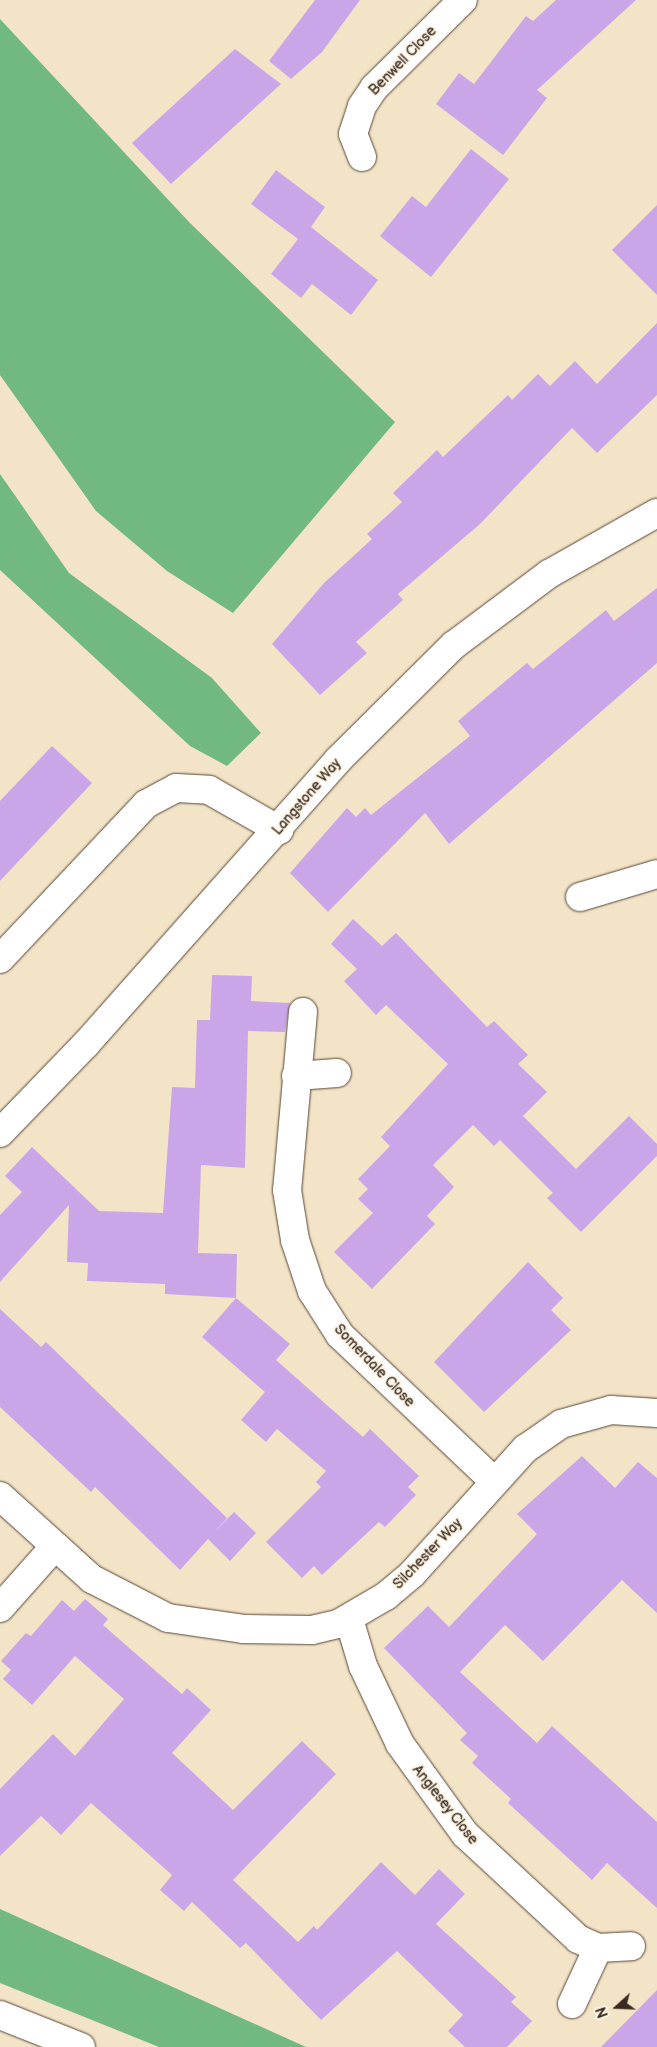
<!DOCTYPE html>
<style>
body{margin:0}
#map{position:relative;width:657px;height:2047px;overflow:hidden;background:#f3e4c7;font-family:"Balsamiq Sans",sans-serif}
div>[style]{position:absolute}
.forest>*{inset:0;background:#71b97f}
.building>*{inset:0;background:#caa6e9}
.roads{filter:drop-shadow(0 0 1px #574637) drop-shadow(0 0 1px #574637)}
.minor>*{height:28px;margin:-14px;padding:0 14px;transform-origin:14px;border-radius:14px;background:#fff}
.major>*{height:28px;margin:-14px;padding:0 14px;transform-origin:14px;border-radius:14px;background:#fff}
span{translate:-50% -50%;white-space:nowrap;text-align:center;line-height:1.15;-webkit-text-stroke:4px #fcf5e5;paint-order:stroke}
.street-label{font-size:14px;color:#3b2a1e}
.north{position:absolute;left:592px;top:1982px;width:50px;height:50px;-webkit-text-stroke:4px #fcf5e5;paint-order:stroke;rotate:250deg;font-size:14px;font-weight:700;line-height:20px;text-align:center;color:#3b2a1e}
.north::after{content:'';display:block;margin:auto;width:18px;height:22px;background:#3b2a1e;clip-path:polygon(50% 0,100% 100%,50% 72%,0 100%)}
</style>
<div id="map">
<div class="forest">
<div style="clip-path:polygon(0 19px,189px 222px,395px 422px,233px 613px,167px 571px,96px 511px,0 375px)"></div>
<div style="clip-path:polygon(0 474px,69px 573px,212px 678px,261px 733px,227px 766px,190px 746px,0 570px)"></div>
<div style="clip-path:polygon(0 1909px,306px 2047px,159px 2047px,0 1983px)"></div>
</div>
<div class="building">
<div style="clip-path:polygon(315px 0,360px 0,322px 52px,291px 79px,269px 61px)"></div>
<div style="clip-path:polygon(556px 0,636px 0,537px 90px,547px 98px,503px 155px,436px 104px,459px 73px,474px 84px,526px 16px,533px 21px)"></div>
<div style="clip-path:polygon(235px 49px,281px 84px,171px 184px,132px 143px)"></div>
<div style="clip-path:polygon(471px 149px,509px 179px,431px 277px,380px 236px,412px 196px,426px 207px)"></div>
<div style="clip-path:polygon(276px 170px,325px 207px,311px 227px,378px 280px,351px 315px,312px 284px,301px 298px,271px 274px,298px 239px,251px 204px)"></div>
<div style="clip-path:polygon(657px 205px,657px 295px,612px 250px)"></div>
<div style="clip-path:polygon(657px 323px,657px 395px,597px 453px,572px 428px,480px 524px,398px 594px,403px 600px,356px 642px,367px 653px,320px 695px,272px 644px,324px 583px,372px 539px,367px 534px,402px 502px,393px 493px,437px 450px,443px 457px,508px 395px,512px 400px,538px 374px,550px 386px,575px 361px,597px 384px)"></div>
<div style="clip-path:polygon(657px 588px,657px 663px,449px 844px,425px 813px,328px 912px,290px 873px,347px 808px,356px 817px,365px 808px,371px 815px,470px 736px,458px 721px,527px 663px,533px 669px,606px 610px,614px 621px)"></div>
<div style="clip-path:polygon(52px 746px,92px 783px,0 881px,0 801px)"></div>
<div style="clip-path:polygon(353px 919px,382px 946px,396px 933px,487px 1027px,494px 1021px,528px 1055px,518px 1064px,547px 1092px,523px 1116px,576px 1169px,629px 1116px,657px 1144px,657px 1156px,581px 1232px,547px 1198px,553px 1193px,500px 1140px,494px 1146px,473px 1125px,433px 1165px,454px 1187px,427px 1216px,435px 1224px,372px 1289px,334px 1252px,373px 1213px,358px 1199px,368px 1189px,358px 1179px,390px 1146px,381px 1137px,448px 1064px,386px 1005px,376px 1015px,344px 981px,357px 969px,331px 944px)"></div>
<div style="clip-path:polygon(212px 975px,252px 976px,251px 1001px,290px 1003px,285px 1032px,248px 1031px,245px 1168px,201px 1165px,198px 1253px,237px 1254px,236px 1298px,165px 1294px,165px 1284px,87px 1281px,88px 1263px,67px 1262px,69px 1205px,0 1282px,0 1215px,22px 1192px,5px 1176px,32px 1147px,99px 1211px,163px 1213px,172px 1087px,195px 1088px,197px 1020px,210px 1020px)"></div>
<div style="clip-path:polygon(528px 1262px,563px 1298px,551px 1310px,571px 1330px,484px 1412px,434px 1362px)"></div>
<div style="clip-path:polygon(236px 1298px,290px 1344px,276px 1360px,363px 1437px,370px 1429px,419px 1476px,408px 1487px,416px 1495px,385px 1527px,379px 1522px,322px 1575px,314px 1566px,302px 1578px,266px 1542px,321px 1487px,316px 1482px,326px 1471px,277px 1429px,266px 1442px,241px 1420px,265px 1392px,202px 1337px)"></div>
<div style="clip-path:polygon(0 1309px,41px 1347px,46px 1342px,227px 1518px,215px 1531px,234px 1512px,256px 1533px,230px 1561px,208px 1539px,180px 1570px,95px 1487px,91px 1492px,0 1407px)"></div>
<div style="clip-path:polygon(582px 1456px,615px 1488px,638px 1462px,657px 1478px,657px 1613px,622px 1580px,543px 1661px,505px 1625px,460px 1672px,537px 1743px,552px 1726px,657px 1822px,657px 1908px,607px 1863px,592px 1880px,508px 1803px,511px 1799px,472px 1763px,478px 1756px,460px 1740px,467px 1733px,384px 1648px,428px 1606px,449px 1627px,537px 1534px,517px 1514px)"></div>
<div style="clip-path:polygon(85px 1599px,108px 1619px,103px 1625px,182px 1694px,187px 1688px,211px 1710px,172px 1753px,233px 1810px,302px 1741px,336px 1774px,233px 1880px,298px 1942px,314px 1926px,317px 1930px,381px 1862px,415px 1895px,439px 1869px,465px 1894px,436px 1924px,516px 1997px,511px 2002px,532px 2021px,507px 2047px,465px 2047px,448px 2031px,463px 2015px,397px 1951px,321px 2020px,246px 1943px,240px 1948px,192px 1902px,184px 1911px,160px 1890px,172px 1875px,91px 1803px,61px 1835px,41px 1816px,0 1856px,0 1789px,53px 1734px,75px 1756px,124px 1699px,75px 1656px,32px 1705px,3px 1679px,11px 1670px,1px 1661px,26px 1633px,31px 1636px,62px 1600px,74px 1611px)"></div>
<div style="clip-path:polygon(657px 1990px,657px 2047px,601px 2047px)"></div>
</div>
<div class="roads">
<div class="minor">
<div style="left:362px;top:157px;width:25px;rotate:-111deg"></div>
<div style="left:353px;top:134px;width:29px;rotate:-72deg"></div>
<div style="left:362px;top:106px;width:22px;rotate:-56deg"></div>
<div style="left:374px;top:88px;width:125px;rotate:-44.7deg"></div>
<div style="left:580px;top:897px;width:80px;rotate:-16.6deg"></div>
<div style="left:0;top:959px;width:213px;rotate:-46.7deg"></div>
<div style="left:146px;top:804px;width:34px;rotate:-28deg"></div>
<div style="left:176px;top:788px;width:33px;rotate:3deg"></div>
<div style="left:209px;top:790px;width:81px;rotate:29.7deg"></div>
<div style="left:303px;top:1012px;width:179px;rotate:95.1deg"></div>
<div style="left:287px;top:1190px;width:51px;rotate:80.9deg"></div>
<div style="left:295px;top:1240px;width:54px;rotate:71.6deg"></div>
<div style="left:312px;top:1291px;width:52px;rotate:57.5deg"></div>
<div style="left:340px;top:1335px;width:212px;rotate:43.5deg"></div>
<div style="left:296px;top:1076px;width:41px;rotate:-4.2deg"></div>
<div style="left:0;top:1133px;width:124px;rotate:-46deg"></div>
<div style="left:86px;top:1044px;width:380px;rotate:-48.4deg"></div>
<div style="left:338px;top:760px;width:163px;rotate:-44.8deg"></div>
<div style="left:454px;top:645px;width:119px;rotate:-36.8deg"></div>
<div style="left:549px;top:574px;width:124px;rotate:-29.5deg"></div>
<div style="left:0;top:1496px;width:124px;rotate:42.1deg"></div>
<div style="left:92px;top:1579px;width:85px;rotate:27.2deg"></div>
<div style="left:168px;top:1618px;width:76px;rotate:8.3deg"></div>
<div style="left:243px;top:1629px;width:69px;rotate:0.8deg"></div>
<div style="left:312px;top:1630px;width:27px;rotate:-13deg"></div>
<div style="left:338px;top:1624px;width:56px;rotate:-30.3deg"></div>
<div style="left:386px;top:1596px;width:34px;rotate:-40deg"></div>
<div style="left:412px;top:1574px;width:169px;rotate:-47.9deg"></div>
<div style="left:525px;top:1449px;width:44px;rotate:-34.8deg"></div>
<div style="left:561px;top:1424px;width:52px;rotate:-15.6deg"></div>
<div style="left:611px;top:1410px;width:46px;rotate:3.7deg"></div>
<div style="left:0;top:1608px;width:83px;rotate:-48.4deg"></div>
<div style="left:349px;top:1619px;width:49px;rotate:73.4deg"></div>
<div style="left:363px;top:1666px;width:86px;rotate:64.6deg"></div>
<div style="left:400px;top:1744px;width:111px;rotate:54.2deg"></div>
<div style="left:465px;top:1834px;width:154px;rotate:42.9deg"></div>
<div style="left:578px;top:1939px;width:22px;rotate:24deg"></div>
<div style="left:598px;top:1948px;width:33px;rotate:-3deg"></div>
<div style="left:572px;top:2004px;width:62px;rotate:-65.1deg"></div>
</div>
<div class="major">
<div style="left:0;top:2015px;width:87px;rotate:21.6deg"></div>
</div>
</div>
<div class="street-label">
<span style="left:403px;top:61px;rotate:-46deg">Benwell Close</span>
<span style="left:307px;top:797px;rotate:-49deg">Langstone Way</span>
<span style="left:374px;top:1366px;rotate:46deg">Somerdale Close</span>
<span style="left:428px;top:1554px;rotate:-46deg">Silchester Way</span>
<span style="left:445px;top:1805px;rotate:52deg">Anglesey Close</span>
</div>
<div class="north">N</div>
</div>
